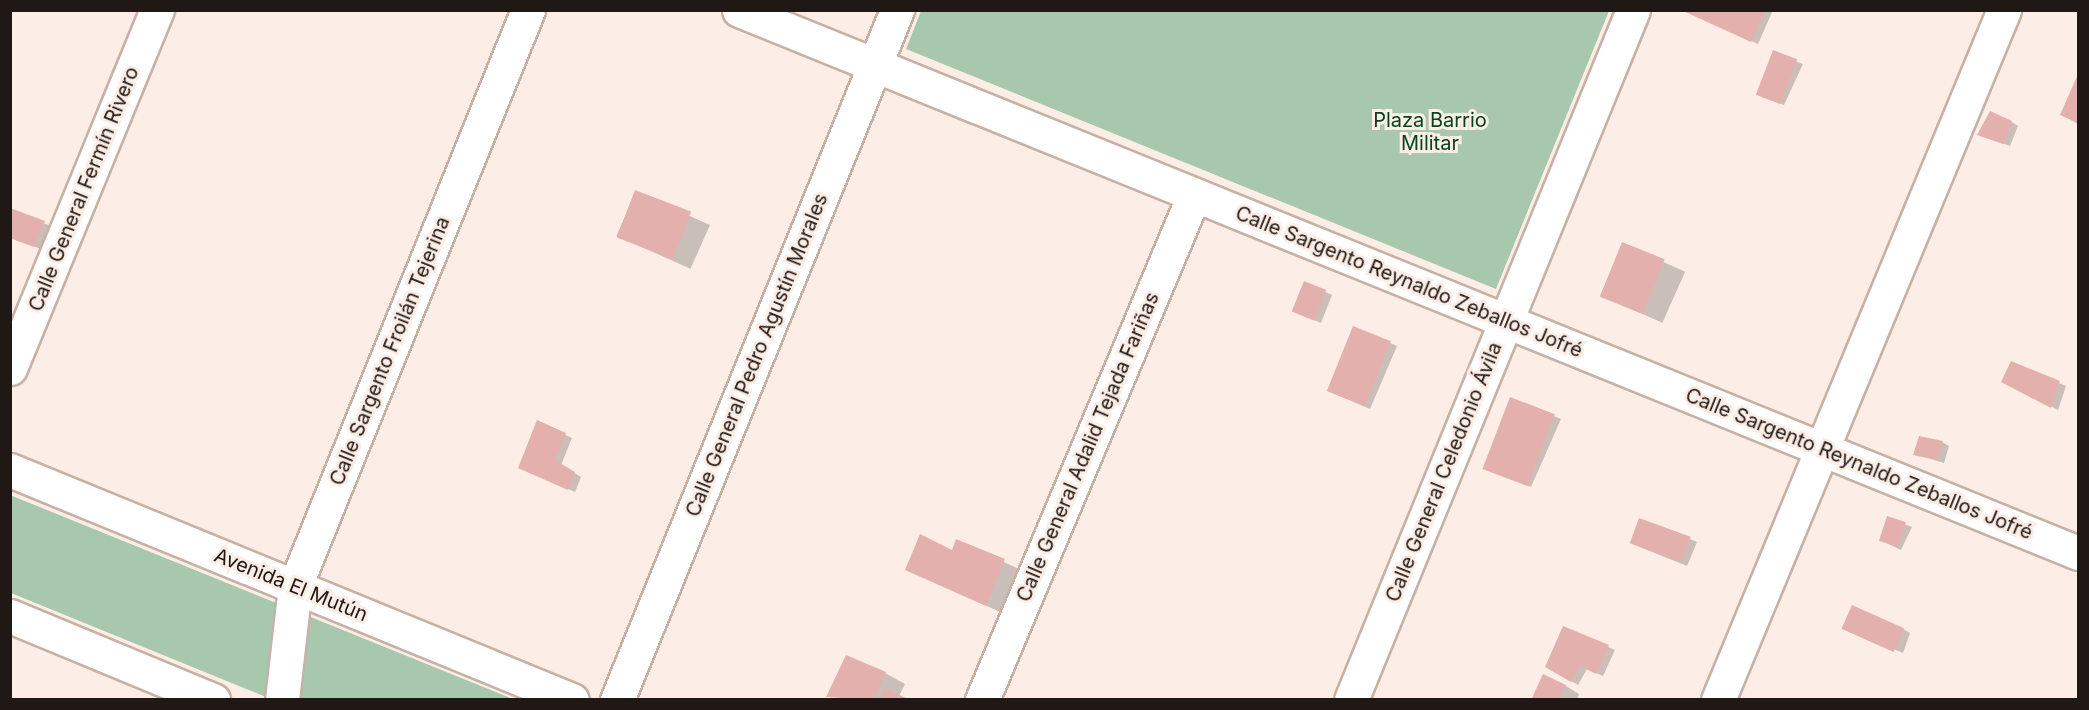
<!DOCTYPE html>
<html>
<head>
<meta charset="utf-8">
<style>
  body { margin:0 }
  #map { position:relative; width:2089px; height:710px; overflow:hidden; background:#fceee6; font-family:Inter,sans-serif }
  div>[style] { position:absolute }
  .green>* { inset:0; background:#a8c8ae }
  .shadow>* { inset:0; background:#0003; transform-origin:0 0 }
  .building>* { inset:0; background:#e4b0ad; transform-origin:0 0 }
  .roads { filter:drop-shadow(2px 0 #c7b1a4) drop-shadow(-2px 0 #c7b1a4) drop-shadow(0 2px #c7b1a4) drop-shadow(0 -2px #c7b1a4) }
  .minor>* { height:33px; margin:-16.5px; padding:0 16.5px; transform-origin:16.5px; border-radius:16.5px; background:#fff }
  span { translate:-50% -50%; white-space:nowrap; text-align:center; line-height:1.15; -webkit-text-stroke:6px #fceee6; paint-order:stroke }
  .park-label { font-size:20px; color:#01441d }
  .street-label { font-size:20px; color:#201814 }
  .frame { position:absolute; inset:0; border:12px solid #201814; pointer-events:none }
</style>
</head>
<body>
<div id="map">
  <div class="green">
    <i style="clip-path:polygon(921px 11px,921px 10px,1609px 11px,1496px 289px,906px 49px)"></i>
    <i style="clip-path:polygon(10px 495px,513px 699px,271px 699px,11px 593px)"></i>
  </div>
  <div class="shadow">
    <i style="clip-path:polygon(1683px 10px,1773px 10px,1758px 44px)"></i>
    <i style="clip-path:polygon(1773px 52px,1803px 64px,1784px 105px,1762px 97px)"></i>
    <i style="clip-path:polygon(2078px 78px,2078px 124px,2062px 115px)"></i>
    <i style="clip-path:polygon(2012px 122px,2018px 126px,2010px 146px,1979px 135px)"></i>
    <i style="left:636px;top:192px;width:81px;height:48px;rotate:24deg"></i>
    <i style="clip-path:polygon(10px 210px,51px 226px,41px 249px,10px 238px)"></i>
    <i style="left:1623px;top:244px;width:68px;height:56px;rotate:24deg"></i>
    <i style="clip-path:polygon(1305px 283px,1332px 295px,1321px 323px,1301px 315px)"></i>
    <i style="clip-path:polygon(1390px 343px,1397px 346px,1370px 409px,1333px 393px)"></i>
    <i style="clip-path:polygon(2011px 363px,2066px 386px,2058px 410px,2009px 385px)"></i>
    <i style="clip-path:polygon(1511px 399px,1561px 419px,1531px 487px,1489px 471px)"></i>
    <i style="clip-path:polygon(538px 422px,572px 438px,561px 465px,581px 477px,575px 492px,526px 471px)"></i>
    <i style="clip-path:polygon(1942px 442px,1949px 446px,1944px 463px,1915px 454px)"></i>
    <i style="clip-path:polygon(1888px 518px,1912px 527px,1901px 550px,1886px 543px)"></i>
    <i style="clip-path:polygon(1690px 539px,1697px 542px,1687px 566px,1635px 545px)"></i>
    <i style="clip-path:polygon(957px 541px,1019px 569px,1000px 612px,907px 569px,953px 552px)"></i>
    <i style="clip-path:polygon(1564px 628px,1615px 650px,1603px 676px,1587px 669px,1578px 685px,1547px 667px)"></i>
    <i style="clip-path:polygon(1903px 629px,1910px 633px,1903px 653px,1855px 633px)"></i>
    <i style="clip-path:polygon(885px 673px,905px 684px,899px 696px,907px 700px,828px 696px)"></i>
    <i style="clip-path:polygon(1566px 686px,1579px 694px,1577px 700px,1532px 700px)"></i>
  </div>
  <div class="building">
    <i style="clip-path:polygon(1681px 10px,1765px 10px,1751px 42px)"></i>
    <i style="left:1773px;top:50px;width:26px;height:48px;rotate:21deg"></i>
    <i style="clip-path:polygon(2078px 74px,2078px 123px,2060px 115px)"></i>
    <i style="clip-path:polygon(1990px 111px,2012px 121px,2003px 144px,1977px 135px)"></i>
    <i style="left:635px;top:190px;width:60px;height:51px;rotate:21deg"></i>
    <i style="clip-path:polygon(10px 208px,45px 221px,34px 247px,10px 238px)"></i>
    <i style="left:1622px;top:242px;width:46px;height:59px;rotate:22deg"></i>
    <i style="left:1304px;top:281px;width:24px;height:33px;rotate:22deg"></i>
    <i style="left:1353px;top:326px;width:41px;height:70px;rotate:22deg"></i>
    <i style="clip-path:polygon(2011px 361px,2060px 381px,2051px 408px,2001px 382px)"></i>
    <i style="left:1510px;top:397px;width:48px;height:77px;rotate:21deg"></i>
    <i style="clip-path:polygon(537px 420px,566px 433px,555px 460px,575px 472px,568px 490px,518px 468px)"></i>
    <i style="clip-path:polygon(1919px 436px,1943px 441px,1937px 460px,1913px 455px)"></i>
    <i style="left:1887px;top:516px;width:20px;height:26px;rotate:18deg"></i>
    <i style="left:1639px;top:518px;width:55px;height:27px;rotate:20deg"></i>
    <i style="clip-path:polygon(920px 534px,952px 550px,956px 539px,1005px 559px,986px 606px,905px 570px)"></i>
    <i style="left:1852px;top:605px;width:57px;height:26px;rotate:24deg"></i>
    <i style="clip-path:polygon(1563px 626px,1609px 645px,1596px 674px,1580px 666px,1571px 682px,1545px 667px)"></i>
    <i style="clip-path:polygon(846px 655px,886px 672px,873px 700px,826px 697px)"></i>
    <i style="clip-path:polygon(1543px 674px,1566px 685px,1559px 700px,1531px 700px)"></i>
    <i style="clip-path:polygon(885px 688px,910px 700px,881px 700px)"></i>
  </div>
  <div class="roads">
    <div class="minor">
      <i style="left:739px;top:10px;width:1445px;rotate:22.07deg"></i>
      <i style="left:10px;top:368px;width:387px;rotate:-67.7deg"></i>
      <i style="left:10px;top:470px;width:607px;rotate:22.26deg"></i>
      <i style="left:10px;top:616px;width:220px;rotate:22.5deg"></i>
      <i style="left:282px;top:700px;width:115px;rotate:-83.5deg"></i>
      <i style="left:295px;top:586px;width:621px;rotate:-67.98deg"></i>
      <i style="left:617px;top:700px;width:745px;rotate:-67.91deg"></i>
      <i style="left:982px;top:700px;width:548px;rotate:-67.23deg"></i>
      <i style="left:1351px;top:700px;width:745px;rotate:-67.77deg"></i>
      <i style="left:1718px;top:700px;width:747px;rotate:-67.49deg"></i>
    </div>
  </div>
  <div class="park-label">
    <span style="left:1430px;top:132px">Plaza Barrio<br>Militar</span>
  </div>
  <div class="street-label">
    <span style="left:84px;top:189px;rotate:-68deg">Calle General Fermín Rivero</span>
    <span style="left:1409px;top:282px;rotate:22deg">Calle Sargento Reynaldo Zeballos Jofré</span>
    <span style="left:390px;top:351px;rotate:-68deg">Calle Sargento Froilán Tejerina</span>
    <span style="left:757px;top:355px;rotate:-68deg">Calle General Pedro Agustín Morales</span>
    <span style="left:1088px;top:447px;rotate:-67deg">Calle General Adalid Tejada Fariñas</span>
    <span style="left:1859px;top:464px;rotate:22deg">Calle Sargento Reynaldo Zeballos Jofré</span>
    <span style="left:1444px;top:472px;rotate:-68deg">Calle General Celedonio Ávila</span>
    <span style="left:291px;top:585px;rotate:22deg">Avenida El Mutún</span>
  </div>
  <div class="frame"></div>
</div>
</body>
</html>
